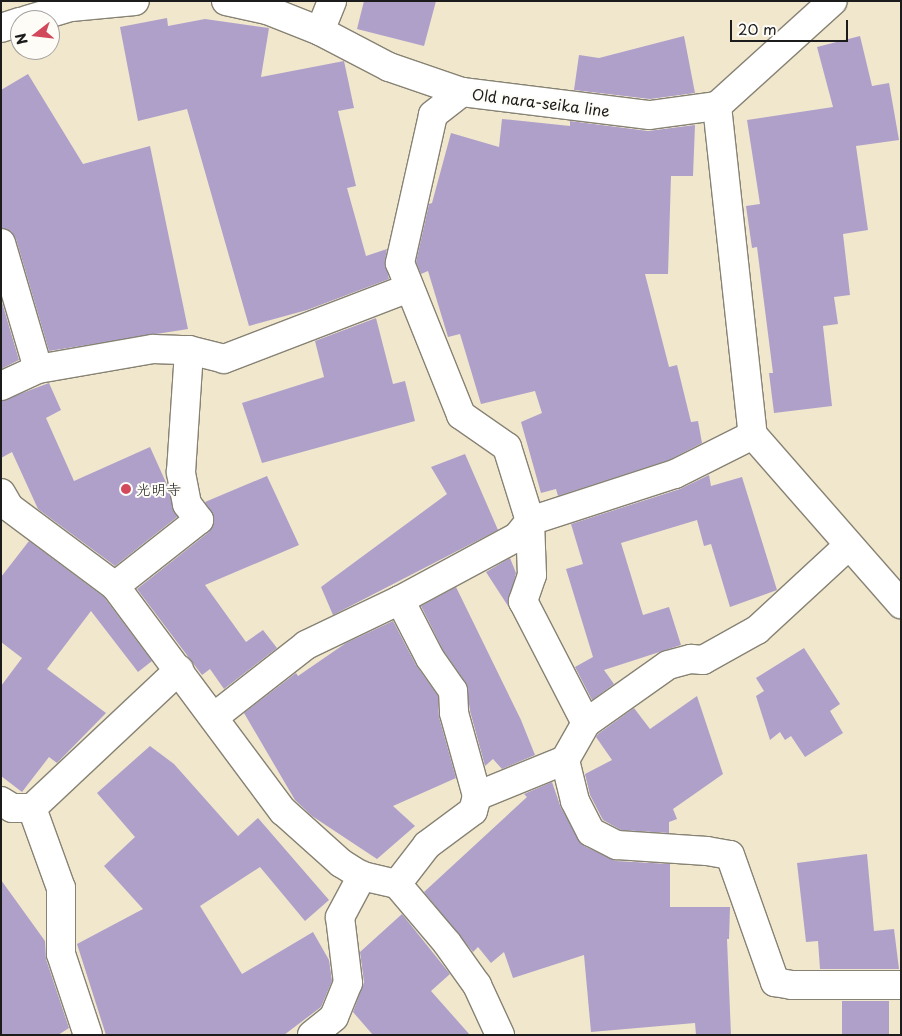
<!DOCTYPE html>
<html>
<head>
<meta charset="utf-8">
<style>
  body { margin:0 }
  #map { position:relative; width:902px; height:1036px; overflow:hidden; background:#f1e7cd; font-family:"Playpen Sans","Klee One",sans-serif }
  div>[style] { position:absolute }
  .building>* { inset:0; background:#afa0ca; transform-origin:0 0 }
  .roads { filter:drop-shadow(1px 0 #868274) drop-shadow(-1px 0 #868274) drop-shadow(0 1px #868274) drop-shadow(0 -1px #868274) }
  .street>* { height:28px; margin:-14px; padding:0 14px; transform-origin:14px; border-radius:14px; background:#fff }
  .dots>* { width:14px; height:14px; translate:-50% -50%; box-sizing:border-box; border:2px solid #fdfcf7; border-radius:50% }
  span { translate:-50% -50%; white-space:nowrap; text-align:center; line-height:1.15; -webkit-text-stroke:4px #fdfcf7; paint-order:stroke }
  .street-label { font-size:15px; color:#1c1c1c }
  .poi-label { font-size:15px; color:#1c1c1c }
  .left { translate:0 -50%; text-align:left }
  .frame { position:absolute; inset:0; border:2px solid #1c1c1c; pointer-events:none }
  .north { position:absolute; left:10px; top:10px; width:50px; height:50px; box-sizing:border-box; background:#fdfcf7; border:1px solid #a3a29f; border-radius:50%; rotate:254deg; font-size:14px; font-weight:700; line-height:20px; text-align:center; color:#1c1c1c }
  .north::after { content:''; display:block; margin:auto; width:18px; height:22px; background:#d1495b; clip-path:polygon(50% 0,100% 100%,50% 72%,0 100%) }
  .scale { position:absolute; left:730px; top:20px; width:118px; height:22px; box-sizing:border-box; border:2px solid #1c1c1c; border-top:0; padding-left:6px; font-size:15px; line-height:18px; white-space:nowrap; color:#1c1c1c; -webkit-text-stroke:4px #fdfcf7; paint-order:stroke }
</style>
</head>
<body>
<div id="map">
  <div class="building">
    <i style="clip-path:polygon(364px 1px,436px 1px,424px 46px,357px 29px)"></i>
    <i style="clip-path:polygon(167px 18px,168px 26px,205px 19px,269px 28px,261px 77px,344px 61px,354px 108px,338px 111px,356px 186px,347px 188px,366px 256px,387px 249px,385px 260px,389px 279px,307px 310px,249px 326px,187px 109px,138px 121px,120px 27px)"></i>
    <i style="clip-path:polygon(684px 36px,695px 93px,650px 99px,574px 90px,579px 55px,599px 58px)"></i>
    <i style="clip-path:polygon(860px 36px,872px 86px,889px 83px,899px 140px,856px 146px,868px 230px,843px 234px,850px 295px,834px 297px,838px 324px,823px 326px,832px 406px,774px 413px,769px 373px,773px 373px,757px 247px,752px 248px,746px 206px,760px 204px,747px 120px,833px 107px,817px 47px)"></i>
    <i style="clip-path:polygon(28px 74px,83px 164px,150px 146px,188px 329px,49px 351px,16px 239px,11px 231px,1px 228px,1px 90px)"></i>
    <i style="clip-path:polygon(502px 119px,570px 126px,570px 121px,648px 131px,695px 125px,693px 176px,671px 176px,668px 274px,645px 274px,669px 367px,677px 365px,691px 422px,698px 421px,702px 443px,669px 460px,558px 496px,556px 489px,541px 493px,521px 422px,542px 413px,535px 391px,481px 404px,460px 334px,448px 337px,428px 271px,421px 274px,416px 262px,429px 204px,432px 203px,451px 133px,499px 147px)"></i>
    <i style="clip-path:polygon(1px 299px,19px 360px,1px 369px)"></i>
    <i style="clip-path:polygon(376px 318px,393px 384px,405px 381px,415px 421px,262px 463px,242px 403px,324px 377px,315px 341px)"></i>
    <i style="clip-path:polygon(49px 383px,61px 410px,46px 418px,74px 481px,150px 447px,168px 487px,177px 517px,115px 566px,38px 509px,12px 452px,1px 458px,1px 401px)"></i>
    <i style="clip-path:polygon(465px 454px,498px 530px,333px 615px,321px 587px,447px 494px,431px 467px)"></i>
    <i style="clip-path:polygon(709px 475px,711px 486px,742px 477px,777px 590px,730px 607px,711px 544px,704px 546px,697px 520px,621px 543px,643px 615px,669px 607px,681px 645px,604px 670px,614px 684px,592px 700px,575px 667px,593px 657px,566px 569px,583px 564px,571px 524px,680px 489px)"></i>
    <i style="clip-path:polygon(267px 476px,299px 545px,205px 585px,246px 642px,263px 630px,277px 648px,224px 689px,210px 669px,202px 675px,137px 589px,209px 532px,214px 518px,205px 502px)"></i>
    <i style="clip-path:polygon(29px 541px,104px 597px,152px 661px,138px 672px,91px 611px,47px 669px,106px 713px,57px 763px,49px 757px,22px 792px,1px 776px,1px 686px,22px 658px,1px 642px,1px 577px)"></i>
    <i style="clip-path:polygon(510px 558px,516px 573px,508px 606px,486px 572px)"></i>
    <i style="clip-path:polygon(456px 587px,521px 720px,535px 755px,502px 769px,493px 759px,485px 766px,470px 711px,466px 683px,443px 650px,421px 606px)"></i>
    <i style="clip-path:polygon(393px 621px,416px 665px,438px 696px,439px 717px,456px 778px,393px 806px,415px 826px,377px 859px,312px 816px,295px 800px,244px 713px,296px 673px,298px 676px,346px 643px)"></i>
    <i style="clip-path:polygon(804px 648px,840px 704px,830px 711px,843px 733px,805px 757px,791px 736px,785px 740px,780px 732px,770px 740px,756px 696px,764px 691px,756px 678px)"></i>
    <i style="clip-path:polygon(697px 696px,723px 774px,673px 809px,677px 819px,669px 822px,669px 833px,621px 830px,603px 820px,590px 795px,585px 774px,612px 760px,596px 737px,598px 734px,634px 708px,650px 729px)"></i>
    <i style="clip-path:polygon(150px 746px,174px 764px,238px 836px,258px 818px,329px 900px,305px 921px,260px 867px,200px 906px,242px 974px,313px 932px,329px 960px,332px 981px,321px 1007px,284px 1035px,106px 1035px,77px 944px,143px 909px,104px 866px,135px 837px,97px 793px)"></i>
    <i style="clip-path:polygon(552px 782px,561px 808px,584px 846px,616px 861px,670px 864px,670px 907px,730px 907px,729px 939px,727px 939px,731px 1035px,696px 1035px,695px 1023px,591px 1032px,584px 955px,513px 978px,504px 952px,491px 963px,478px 947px,473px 952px,424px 892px,527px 797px,524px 794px)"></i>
    <i style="clip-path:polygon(867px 854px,874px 931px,894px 929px,899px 969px,820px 969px,818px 941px,806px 942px,797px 863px)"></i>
    <i style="clip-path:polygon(1px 880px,45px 941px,46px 959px,69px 1028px,58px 1035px,1px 1035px)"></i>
    <i style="clip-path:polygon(402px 914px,450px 974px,431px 991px,470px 1035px,373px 1035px,353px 1012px,364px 982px,360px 952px)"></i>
    <i style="left:842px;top:1001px;width:47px;height:34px"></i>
  </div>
  <div class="roads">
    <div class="street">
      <i style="left:226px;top:1px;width:42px;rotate:12.4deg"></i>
      <i style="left:267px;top:10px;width:57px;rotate:21.6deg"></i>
      <i style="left:320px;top:31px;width:78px;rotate:27.6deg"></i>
      <i style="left:389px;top:67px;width:77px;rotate:18.9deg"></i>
      <i style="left:462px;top:92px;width:189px;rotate:7deg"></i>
      <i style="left:650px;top:115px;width:68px;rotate:-7.7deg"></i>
      <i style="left:717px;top:106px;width:156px;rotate:-42.2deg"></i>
      <i style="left:27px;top:20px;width:46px;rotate:-16.5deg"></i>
      <i style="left:71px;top:7px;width:64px;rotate:-5.4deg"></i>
      <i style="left:1px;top:28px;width:20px;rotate:-18deg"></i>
      <i style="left:320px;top:31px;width:32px;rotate:-68deg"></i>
      <i style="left:462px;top:92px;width:37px;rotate:142deg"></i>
      <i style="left:433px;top:115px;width:152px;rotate:102.6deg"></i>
      <i style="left:400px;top:263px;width:164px;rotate:68.1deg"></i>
      <i style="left:461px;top:415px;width:56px;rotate:34.8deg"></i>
      <i style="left:507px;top:447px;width:77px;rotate:72.7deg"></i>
      <i style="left:530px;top:521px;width:54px;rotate:87.9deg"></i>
      <i style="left:532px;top:575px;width:28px;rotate:109deg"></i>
      <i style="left:523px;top:601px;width:137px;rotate:62.7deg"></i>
      <i style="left:586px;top:723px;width:43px;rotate:119.6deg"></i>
      <i style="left:565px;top:760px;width:42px;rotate:76.3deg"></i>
      <i style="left:575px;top:801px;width:35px;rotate:63deg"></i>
      <i style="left:591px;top:832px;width:29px;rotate:27deg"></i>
      <i style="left:617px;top:845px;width:90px;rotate:3.8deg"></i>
      <i style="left:707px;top:851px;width:23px;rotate:10deg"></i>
      <i style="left:730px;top:855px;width:135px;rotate:70.5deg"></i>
      <i style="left:775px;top:982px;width:17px;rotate:10deg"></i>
      <i style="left:792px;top:985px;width:109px"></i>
      <i style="left:717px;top:106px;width:331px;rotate:83.8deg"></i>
      <i style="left:753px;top:435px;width:225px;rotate:48.8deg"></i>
      <i style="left:1px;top:243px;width:131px;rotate:73.6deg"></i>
      <i style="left:1px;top:386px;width:41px;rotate:-24.7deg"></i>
      <i style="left:38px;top:369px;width:117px;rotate:-9.9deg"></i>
      <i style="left:153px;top:349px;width:36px;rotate:2deg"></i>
      <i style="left:189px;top:350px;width:36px;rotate:14deg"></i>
      <i style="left:224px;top:359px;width:198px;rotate:-21deg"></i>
      <i style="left:1px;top:493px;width:16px;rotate:60deg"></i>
      <i style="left:9px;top:507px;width:132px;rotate:36.7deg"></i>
      <i style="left:115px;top:586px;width:281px;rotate:53.3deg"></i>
      <i style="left:283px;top:811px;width:78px;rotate:41.9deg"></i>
      <i style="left:341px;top:863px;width:25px;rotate:32deg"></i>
      <i style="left:362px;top:876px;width:36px;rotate:13deg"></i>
      <i style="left:397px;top:884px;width:77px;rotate:49.7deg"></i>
      <i style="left:447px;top:943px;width:52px;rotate:54.5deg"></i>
      <i style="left:477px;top:985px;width:55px;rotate:65.3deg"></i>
      <i style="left:115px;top:586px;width:107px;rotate:-38.2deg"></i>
      <i style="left:199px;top:520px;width:20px;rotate:-127deg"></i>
      <i style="left:187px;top:504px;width:33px;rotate:-101deg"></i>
      <i style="left:181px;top:472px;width:122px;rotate:-86.2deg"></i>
      <i style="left:400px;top:600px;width:65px;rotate:62.7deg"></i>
      <i style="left:430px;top:658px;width:40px;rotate:55.1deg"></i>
      <i style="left:453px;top:691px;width:22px;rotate:87deg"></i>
      <i style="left:454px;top:713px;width:86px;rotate:74.5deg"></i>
      <i style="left:214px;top:717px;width:117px;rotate:-38deg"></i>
      <i style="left:306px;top:645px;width:104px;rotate:-25.6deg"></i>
      <i style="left:400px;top:600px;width:133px;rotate:-28.3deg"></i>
      <i style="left:517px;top:537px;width:21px;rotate:-51deg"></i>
      <i style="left:530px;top:521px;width:152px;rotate:-18deg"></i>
      <i style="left:675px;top:474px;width:87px;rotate:-26.6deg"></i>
      <i style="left:586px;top:723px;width:100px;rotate:-35.3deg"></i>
      <i style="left:668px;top:665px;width:24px;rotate:-15deg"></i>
      <i style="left:691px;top:659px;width:12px;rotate:5deg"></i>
      <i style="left:703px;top:660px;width:62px;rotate:-29.1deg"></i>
      <i style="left:757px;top:630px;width:124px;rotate:-42.7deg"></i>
      <i style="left:1px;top:801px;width:13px;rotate:32deg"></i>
      <i style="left:12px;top:808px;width:20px"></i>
      <i style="left:32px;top:808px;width:85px;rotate:70.1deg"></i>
      <i style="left:61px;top:888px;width:66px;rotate:90deg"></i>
      <i style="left:61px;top:954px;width:85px;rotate:71.6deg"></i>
      <i style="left:32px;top:808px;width:202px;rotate:-43.2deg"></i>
      <i style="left:397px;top:884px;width:49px;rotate:-52.4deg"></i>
      <i style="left:427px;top:845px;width:57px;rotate:-36.5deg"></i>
      <i style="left:473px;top:811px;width:16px;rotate:-75deg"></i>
      <i style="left:477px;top:796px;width:95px;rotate:-22.2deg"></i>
      <i style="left:312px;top:1035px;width:28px;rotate:-39deg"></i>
      <i style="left:334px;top:1017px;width:37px;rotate:-68deg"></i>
      <i style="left:348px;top:983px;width:66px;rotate:-96.9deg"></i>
      <i style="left:340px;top:917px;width:47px;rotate:-61.8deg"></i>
    </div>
  </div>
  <div class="dots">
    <i style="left:126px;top:489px;background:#d1495b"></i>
  </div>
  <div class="street-label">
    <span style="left:541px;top:102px;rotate:7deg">Old nara-seika line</span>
  </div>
  <div class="poi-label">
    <span class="left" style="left:136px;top:489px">光明寺</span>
  </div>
  <div class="frame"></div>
  <div class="north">N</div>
  <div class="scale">20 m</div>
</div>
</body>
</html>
